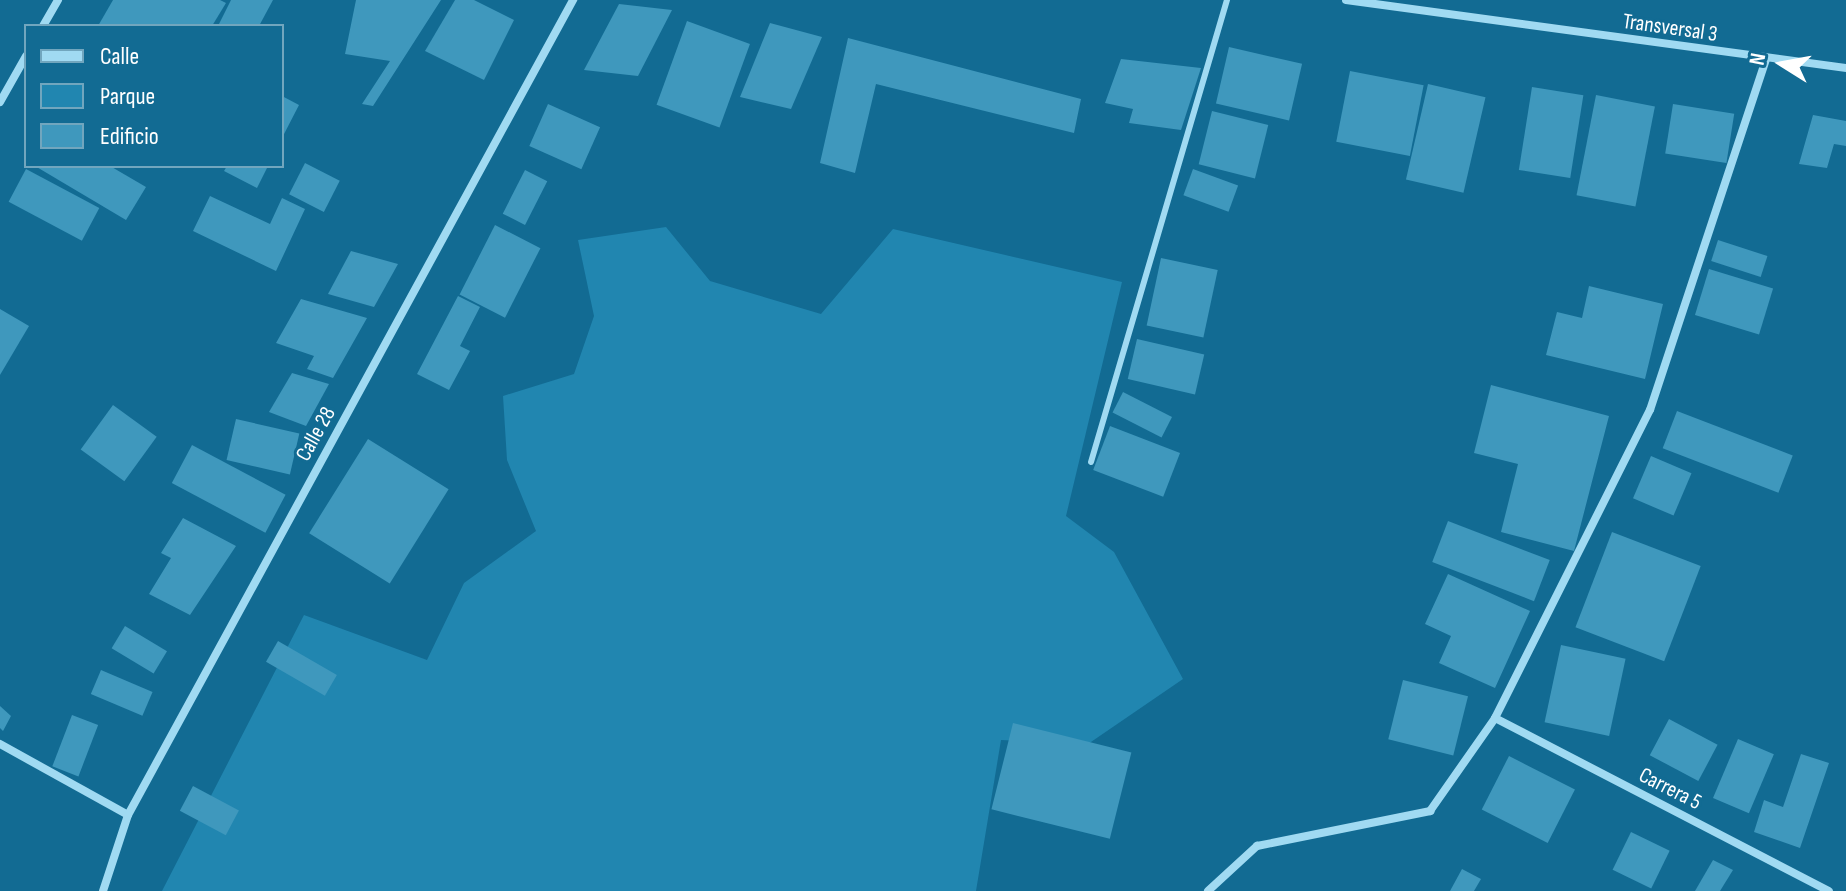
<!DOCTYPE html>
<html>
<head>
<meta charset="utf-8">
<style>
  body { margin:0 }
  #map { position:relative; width:1846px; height:891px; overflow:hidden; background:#126b93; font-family:"Sofia Sans Condensed",sans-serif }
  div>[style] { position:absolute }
  .green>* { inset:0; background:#2186b0 }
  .building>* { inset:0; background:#3f98bd; transform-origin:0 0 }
  .service>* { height:6px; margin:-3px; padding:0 3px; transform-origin:3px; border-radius:3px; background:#a0daf2 }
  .minor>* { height:8px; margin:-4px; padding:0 4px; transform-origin:4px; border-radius:4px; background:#a0daf2 }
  span { translate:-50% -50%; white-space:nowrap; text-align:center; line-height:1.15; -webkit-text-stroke:6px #126b93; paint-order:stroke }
  .street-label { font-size:22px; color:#fff }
  .legend { position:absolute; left:24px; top:24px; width:260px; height:144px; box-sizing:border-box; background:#126b93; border:2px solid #71a6be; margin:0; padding:10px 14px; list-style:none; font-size:24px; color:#fff }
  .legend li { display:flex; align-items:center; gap:16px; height:40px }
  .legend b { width:40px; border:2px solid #71a6be }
  .north { position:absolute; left:1742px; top:24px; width:80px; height:80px; -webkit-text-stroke:6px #126b93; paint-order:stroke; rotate:281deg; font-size:22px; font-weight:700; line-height:32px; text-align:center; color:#fff }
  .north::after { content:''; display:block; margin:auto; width:28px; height:36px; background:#fff; clip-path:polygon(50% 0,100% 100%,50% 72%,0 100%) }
</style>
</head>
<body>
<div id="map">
  <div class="green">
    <i style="clip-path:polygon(666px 227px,710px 281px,821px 314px,893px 229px,1122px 282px,1066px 516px,1114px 552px,1183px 679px,1088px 744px,1001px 740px,976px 891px,162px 891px,304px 615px,427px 660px,464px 583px,536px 531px,507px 460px,503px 396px,574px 374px,594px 316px,578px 240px)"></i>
  </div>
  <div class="building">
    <i style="clip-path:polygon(113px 0,220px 0,226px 3px,212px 26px,98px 26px)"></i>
    <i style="clip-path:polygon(231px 0,273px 0,259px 26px,218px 26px)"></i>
    <i style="clip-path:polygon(356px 0,441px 0,373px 106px,362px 104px,390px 61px,345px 54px)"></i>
    <i style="clip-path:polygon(455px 0,474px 0,514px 20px,484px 80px,425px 51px)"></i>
    <i style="clip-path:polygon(619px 4px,672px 10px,638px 76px,584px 70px)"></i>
    <i style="left:687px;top:21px;width:67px;height:89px;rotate:20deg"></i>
    <i style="clip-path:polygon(770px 23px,822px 37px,791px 109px,740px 97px)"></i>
    <i style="clip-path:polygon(848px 38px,1081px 99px,1074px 133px,876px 84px,855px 173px,820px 163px)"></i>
    <i style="left:1229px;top:47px;width:75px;height:58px;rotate:13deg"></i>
    <i style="clip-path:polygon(1121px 59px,1201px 68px,1181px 130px,1129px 123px,1133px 109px,1105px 103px)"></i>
    <i style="left:1350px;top:71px;width:75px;height:72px;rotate:11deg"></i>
    <i style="left:1428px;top:84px;width:59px;height:98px;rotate:13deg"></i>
    <i style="left:1532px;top:87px;width:52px;height:84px;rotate:9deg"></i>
    <i style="left:1596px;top:95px;width:60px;height:102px;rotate:11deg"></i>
    <i style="clip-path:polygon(282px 96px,299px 105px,282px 138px)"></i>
    <i style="left:548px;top:104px;width:57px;height:46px;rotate:24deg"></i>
    <i style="left:1673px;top:104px;width:62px;height:50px;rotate:9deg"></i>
    <i style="left:1212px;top:111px;width:58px;height:55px;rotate:14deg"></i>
    <i style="clip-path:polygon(1813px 115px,1846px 121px,1846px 146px,1834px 144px,1827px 168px,1799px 164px)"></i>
    <i style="left:305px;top:163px;width:39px;height:35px;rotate:27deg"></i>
    <i style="clip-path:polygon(35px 166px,110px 166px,146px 187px,126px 220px)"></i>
    <i style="clip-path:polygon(227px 166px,268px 166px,257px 188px,224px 171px)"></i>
    <i style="left:26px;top:169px;width:83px;height:37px;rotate:28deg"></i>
    <i style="left:1193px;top:169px;width:48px;height:28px;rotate:20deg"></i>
    <i style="left:525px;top:170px;width:25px;height:49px;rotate:27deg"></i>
    <i style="clip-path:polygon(210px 196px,270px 224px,282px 198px,305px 209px,276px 271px,193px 231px)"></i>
    <i style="left:495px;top:225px;width:51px;height:78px;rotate:27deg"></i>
    <i style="left:1718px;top:240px;width:52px;height:22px;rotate:18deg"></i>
    <i style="clip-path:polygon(351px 251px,398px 264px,374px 307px,328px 294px)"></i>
    <i style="left:1161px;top:258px;width:58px;height:69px;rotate:12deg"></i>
    <i style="left:1709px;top:269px;width:67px;height:48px;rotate:17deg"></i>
    <i style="clip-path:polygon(1589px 286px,1663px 304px,1645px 379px,1546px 355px,1557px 312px,1582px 318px)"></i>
    <i style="clip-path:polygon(458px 296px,480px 307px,460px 346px,470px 351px,449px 390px,417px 374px)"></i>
    <i style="clip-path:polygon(301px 299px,367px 318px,333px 378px,307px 369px,314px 356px,276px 343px)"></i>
    <i style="clip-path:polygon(0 309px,29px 326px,0 375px)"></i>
    <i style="left:1137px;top:339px;width:69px;height:41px;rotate:13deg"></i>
    <i style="clip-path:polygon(292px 373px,329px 384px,306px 426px,269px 412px)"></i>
    <i style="clip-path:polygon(1491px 385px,1609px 416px,1574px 551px,1501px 532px,1518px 464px,1474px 453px)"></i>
    <i style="left:1123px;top:392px;width:55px;height:23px;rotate:27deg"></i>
    <i style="left:113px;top:405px;width:54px;height:55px;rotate:36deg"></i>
    <i style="left:1677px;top:411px;width:124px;height:40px;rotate:21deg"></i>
    <i style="left:236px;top:419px;width:65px;height:42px;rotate:13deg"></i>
    <i style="left:1110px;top:426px;width:75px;height:47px;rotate:21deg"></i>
    <i style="left:368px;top:439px;width:95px;height:111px;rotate:32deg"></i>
    <i style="left:192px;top:445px;width:106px;height:43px;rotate:28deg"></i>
    <i style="left:1651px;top:456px;width:44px;height:46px;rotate:23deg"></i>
    <i style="clip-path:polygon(183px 518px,236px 546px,190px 615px,149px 594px,171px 558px,161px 553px)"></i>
    <i style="left:1448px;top:521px;width:109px;height:44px;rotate:21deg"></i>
    <i style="left:1612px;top:532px;width:95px;height:102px;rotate:21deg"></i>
    <i style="clip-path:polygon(1448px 574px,1530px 611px,1495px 688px,1439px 663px,1451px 636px,1425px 624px)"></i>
    <i style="left:125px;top:626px;width:49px;height:26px;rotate:31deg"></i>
    <i style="left:278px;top:641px;width:68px;height:24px;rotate:30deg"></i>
    <i style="left:1561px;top:645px;width:66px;height:79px;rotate:12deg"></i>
    <i style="left:101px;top:670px;width:56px;height:26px;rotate:23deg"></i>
    <i style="left:1403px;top:680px;width:67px;height:61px;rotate:14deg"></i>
    <i style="clip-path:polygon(0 706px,11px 716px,3px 731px,0 728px)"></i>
    <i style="left:72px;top:715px;width:28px;height:55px;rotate:21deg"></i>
    <i style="left:1669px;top:719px;width:55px;height:41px;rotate:28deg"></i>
    <i style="left:1013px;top:723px;width:122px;height:89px;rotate:14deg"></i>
    <i style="left:1738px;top:739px;width:39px;height:64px;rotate:23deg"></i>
    <i style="clip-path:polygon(1801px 754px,1829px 763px,1800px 848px,1754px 832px,1764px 800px,1783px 807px)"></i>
    <i style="left:1509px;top:756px;width:74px;height:60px;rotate:27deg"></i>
    <i style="left:193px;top:786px;width:52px;height:28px;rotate:28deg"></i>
    <i style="left:1631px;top:832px;width:43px;height:42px;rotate:26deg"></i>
    <i style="clip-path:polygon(1713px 860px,1733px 870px,1720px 891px,1695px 891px)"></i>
    <i style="clip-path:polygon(1462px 869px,1481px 879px,1474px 891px,1450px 891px)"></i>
  </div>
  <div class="service">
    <i style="left:1091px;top:462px;width:482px;rotate:-73.6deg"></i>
  </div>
  <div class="minor">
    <i style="left:1346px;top:0;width:505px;rotate:7.74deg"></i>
    <i style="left:43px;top:26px;width:30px;rotate:-60deg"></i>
    <i style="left:0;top:102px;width:53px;rotate:-60.5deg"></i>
    <i style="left:1495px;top:718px;width:376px;rotate:27.4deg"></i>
    <i style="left:0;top:744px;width:146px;rotate:29deg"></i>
    <i style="left:103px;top:891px;width:80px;rotate:-71.8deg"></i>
    <i style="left:128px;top:815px;width:929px;rotate:-61.36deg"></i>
    <i style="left:1208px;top:891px;width:67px;rotate:-42.6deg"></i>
    <i style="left:1257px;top:846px;width:177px;rotate:-11.4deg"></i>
    <i style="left:1430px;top:811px;width:113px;rotate:-55deg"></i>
    <i style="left:1495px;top:718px;width:345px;rotate:-63.3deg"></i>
    <i style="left:1650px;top:410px;width:369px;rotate:-71.7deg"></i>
  </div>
  <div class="street-label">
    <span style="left:1670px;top:28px;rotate:8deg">Transversal 3</span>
    <span style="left:316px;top:434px;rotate:-61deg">Calle 28</span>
    <span style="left:1670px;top:789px;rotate:27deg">Carrera 5</span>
  </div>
  <ul class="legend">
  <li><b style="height:10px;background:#a0daf2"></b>Calle</li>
  <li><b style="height:22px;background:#2186b0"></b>Parque</li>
  <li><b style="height:22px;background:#3f98bd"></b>Edificio</li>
  </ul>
  <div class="north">N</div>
</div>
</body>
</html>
